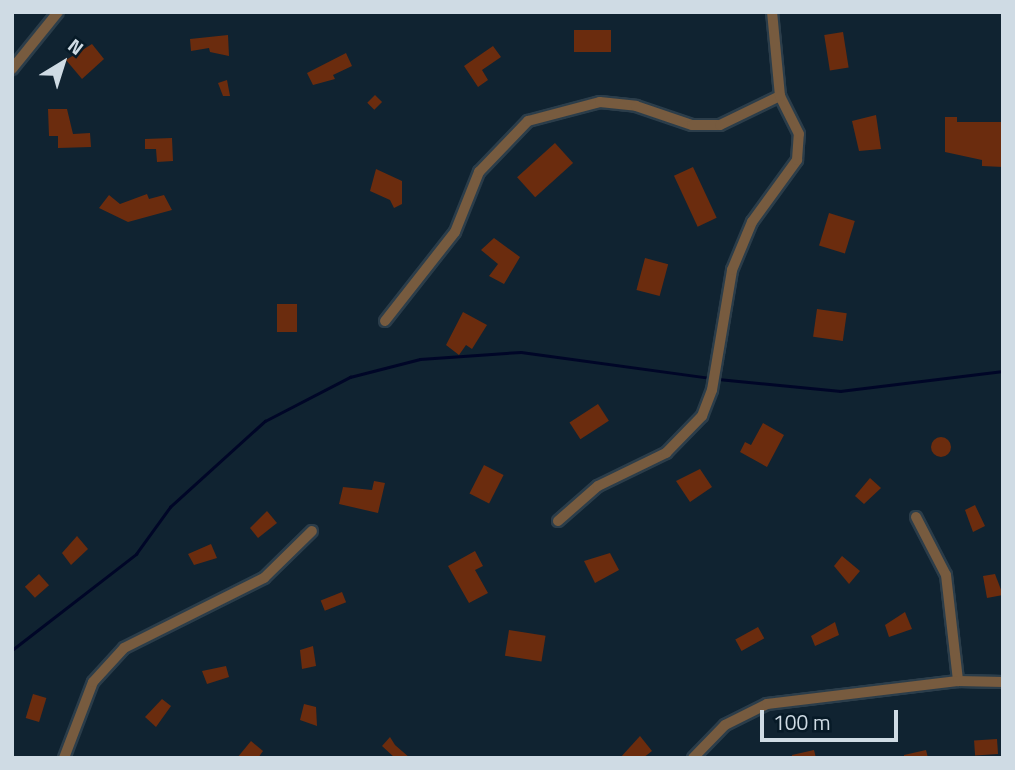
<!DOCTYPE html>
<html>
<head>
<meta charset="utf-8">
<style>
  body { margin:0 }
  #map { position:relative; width:1015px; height:770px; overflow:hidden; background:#102331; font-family:"Titillium Web",sans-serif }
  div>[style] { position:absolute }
  .stream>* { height:2.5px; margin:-1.25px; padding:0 1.25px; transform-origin:1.25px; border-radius:1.25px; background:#000627 }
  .building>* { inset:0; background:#6b2c0e; transform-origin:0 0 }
  .round { border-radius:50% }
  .roads { filter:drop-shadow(2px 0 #2b3d4a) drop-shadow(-2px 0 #2b3d4a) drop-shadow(0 2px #2b3d4a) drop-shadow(0 -2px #2b3d4a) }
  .minor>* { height:10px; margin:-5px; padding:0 5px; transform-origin:5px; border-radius:5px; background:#775b3f }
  span { translate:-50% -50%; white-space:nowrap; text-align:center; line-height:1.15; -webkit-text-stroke:6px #071a27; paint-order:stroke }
  .frame { position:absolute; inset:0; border:14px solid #cfdbe4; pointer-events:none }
  .north { position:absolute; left:28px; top:28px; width:70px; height:70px; -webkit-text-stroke:5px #071a27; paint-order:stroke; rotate:38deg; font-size:19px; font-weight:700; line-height:28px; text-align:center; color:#cfdbe4 }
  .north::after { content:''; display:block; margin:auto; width:24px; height:32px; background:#cfdbe4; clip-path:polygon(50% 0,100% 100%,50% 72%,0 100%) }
  .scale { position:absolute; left:760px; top:710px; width:138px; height:32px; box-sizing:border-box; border:4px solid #cfdbe4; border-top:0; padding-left:9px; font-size:21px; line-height:24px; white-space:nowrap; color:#cfdbe4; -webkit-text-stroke:5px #071a27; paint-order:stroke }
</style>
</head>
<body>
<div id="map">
  <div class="stream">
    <i style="left:718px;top:379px;width:123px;rotate:5.6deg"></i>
    <i style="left:840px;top:391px;width:164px;rotate:-7deg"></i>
    <i style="left:12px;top:650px;width:157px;rotate:-37.7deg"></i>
    <i style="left:136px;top:554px;width:58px;rotate:-54.1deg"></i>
    <i style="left:170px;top:507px;width:128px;rotate:-42.2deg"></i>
    <i style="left:265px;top:421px;width:96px;rotate:-27.4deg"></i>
    <i style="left:350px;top:377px;width:72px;rotate:-14.4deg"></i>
    <i style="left:420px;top:359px;width:101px;rotate:-4deg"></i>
    <i style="left:521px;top:352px;width:192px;rotate:7.8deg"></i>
  </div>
  <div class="building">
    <i style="left:611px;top:30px;width:22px;height:37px;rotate:90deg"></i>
    <i style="left:843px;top:32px;width:36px;height:19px;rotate:81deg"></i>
    <i style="clip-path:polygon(228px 35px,229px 56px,210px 52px,209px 48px,191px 51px,190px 39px)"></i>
    <i style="clip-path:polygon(92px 44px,104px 59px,82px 79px,66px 60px)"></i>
    <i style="clip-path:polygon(493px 46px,501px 57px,482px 70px,488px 80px,478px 87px,464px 66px)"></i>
    <i style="clip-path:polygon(346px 53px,352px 66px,333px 75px,335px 79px,313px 85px,307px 73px)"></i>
    <i style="clip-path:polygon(227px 80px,230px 96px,223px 96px,218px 83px)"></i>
    <i style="left:375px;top:95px;width:10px;height:11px;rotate:45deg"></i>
    <i style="clip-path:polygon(48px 109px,67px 109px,73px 134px,90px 133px,91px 147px,58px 148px,58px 136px,49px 136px)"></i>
    <i style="clip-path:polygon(876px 115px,881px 149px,859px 151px,852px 121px)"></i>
    <i style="clip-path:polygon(945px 117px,957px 117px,957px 122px,1003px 122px,1003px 167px,982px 166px,982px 160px,945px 152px)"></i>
    <i style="clip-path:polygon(172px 138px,173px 161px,157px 162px,156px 149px,145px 149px,145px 139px)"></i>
    <i style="left:555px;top:143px;width:27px;height:51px;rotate:48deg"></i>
    <i style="left:693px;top:167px;width:56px;height:21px;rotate:65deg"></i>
    <i style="clip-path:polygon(376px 169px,402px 181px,402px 204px,394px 208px,390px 200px,370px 191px)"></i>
    <i style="clip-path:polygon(147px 194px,149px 199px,164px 195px,172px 210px,128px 222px,99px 208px,109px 195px,120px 204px)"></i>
    <i style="left:829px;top:213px;width:27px;height:34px;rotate:17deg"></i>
    <i style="clip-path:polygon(494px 238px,520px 257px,504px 284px,489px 276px,498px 264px,481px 250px)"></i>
    <i style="left:645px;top:258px;width:24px;height:33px;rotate:15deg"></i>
    <i style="left:277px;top:304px;width:20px;height:28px"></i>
    <i style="left:817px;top:309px;width:30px;height:28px;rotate:8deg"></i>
    <i style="clip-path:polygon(463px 312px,487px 325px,472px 349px,466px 345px,459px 355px,446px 345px)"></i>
    <i style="left:598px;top:404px;width:20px;height:34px;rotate:57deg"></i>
    <i style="clip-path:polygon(763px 423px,784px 435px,767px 467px,740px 452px,745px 442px,751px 445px)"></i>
    <i class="round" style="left:931px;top:437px;width:20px;height:20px"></i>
    <i style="left:484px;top:465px;width:22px;height:32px;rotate:27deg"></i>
    <i style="clip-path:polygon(700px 469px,712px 487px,690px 502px,676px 481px)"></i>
    <i style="clip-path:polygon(870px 478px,881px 488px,864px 504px,855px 496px)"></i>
    <i style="clip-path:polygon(374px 481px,385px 483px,378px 513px,339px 504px,343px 487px,372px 490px)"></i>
    <i style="clip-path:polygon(975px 505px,985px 526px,973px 532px,965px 510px)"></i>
    <i style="clip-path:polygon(267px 511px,277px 523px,258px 538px,250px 528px)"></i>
    <i style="clip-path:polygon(77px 536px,88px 549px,71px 565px,62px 553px)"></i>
    <i style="clip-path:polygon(211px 544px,217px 558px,194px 565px,188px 554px)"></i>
    <i style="clip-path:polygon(475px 551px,483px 566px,475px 570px,488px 593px,469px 603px,448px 566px)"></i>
    <i style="clip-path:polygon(610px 553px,619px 570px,595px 583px,584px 561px)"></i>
    <i style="clip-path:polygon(842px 556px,860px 571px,849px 584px,834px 566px)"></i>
    <i style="left:39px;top:574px;width:15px;height:19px;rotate:48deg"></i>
    <i style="clip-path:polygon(995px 574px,1003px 595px,987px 598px,983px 576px)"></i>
    <i style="left:342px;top:592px;width:11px;height:23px;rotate:68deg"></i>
    <i style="clip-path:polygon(905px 612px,912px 629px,889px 637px,885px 625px)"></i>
    <i style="clip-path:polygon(835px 622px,839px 635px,815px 646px,811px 636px)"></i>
    <i style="left:758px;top:627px;width:13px;height:26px;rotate:61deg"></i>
    <i style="left:509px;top:630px;width:37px;height:26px;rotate:9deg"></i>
    <i style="clip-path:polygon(313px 646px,316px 666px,302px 669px,300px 650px)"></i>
    <i style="clip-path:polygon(226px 666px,229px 677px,207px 684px,202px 671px)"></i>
    <i style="left:33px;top:694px;width:14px;height:25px;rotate:17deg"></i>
    <i style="clip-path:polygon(162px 699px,171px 706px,156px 727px,145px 717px)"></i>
    <i style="clip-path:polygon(304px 704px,316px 707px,317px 726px,300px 720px)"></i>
    <i style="clip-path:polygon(640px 736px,652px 751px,643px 758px,620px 758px)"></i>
    <i style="clip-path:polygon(390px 737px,395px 745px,410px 758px,395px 758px,382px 746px)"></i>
    <i style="left:997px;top:739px;width:15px;height:23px;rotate:86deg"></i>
    <i style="clip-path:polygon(251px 741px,263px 751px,258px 758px,237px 758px)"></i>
    <i style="clip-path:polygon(814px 750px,816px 758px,792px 758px,792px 755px)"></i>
    <i style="clip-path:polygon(926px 750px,928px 758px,904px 758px,904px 755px)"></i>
  </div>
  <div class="roads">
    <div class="minor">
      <i style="left:12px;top:69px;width:73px;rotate:-51.1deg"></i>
      <i style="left:385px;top:321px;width:113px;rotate:-51.8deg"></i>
      <i style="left:455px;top:232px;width:65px;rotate:-68.2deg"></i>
      <i style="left:479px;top:172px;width:71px;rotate:-46.1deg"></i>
      <i style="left:528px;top:121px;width:74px;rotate:-14.8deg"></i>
      <i style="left:600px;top:102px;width:36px;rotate:6deg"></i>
      <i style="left:636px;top:106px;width:59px;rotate:18.7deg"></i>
      <i style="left:692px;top:125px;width:28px"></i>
      <i style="left:720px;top:125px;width:67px;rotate:-25.8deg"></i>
      <i style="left:916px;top:517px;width:65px;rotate:62.7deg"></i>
      <i style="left:946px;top:575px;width:107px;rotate:83.5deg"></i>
      <i style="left:558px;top:521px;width:53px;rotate:-41.2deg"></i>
      <i style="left:598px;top:486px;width:76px;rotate:-25.9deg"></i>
      <i style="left:666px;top:453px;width:52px;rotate:-45.8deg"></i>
      <i style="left:702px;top:416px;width:28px;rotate:-69deg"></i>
      <i style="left:712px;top:390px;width:122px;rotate:-80.5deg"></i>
      <i style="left:732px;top:270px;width:52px;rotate:-67.4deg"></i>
      <i style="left:752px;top:222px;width:77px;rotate:-54deg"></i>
      <i style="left:797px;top:160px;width:26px;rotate:-86deg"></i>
      <i style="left:799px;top:134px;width:42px;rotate:-116.6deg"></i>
      <i style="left:780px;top:96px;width:84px;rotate:-95.4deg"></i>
      <i style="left:64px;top:758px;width:81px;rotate:-69.1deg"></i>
      <i style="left:93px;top:682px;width:46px;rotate:-47.6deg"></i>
      <i style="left:124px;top:648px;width:157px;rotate:-26.6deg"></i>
      <i style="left:264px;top:578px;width:67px;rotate:-44.4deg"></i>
      <i style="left:693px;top:758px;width:46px;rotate:-45.9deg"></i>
      <i style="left:725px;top:725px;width:47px;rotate:-26.6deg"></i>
      <i style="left:767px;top:704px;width:192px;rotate:-6.9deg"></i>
      <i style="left:958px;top:681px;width:45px;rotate:1.3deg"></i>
    </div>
  </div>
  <div class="frame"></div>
  <div class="north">N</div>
  <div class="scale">100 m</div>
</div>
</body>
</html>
